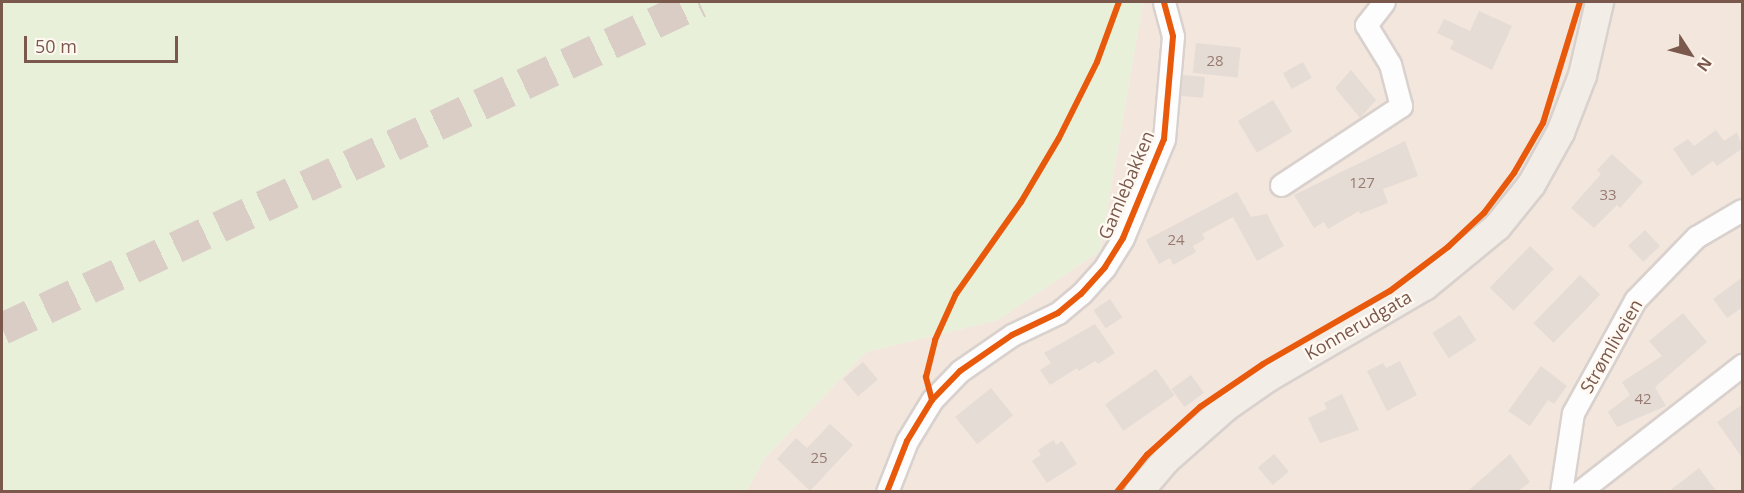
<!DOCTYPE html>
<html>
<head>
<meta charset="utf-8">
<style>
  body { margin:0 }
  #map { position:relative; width:1744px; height:493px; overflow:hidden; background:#f9f4ef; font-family:"Open Sans",sans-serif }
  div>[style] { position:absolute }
  .residential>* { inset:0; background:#f2e6dd }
  .green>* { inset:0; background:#e8f0da }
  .building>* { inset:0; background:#e6dcd6; transform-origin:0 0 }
  .highway-tunnel>* { height:32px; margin-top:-16px; transform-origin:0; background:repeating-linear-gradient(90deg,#d9cdc6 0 32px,transparent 0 48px) }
  .roads { filter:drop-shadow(2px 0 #d9d1cd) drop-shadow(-2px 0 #d9d1cd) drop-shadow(0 2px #d9d1cd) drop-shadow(0 -2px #d9d1cd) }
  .minor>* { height:21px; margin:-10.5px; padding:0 10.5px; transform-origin:10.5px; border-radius:10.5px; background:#fefdfd }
  .major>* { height:27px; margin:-13.5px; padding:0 13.5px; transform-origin:13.5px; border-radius:13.5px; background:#f3ede7 }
  .cycleway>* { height:6px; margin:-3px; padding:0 3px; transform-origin:3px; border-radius:3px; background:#e8590c }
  span { translate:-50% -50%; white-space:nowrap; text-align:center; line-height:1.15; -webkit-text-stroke:4.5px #fff9f2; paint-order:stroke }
  .number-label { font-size:15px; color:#977b71 }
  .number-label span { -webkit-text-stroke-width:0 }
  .street-label { font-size:18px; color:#7a584c }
  .frame { position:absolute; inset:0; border:3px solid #7a584c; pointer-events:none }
  .north { position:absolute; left:1660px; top:24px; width:60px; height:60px; -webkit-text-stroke:4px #fff9f2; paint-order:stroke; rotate:126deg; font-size:16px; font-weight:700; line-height:24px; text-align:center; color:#7a584c }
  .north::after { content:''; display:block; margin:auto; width:21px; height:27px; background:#7a584c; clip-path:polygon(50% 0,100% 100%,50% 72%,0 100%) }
  .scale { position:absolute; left:24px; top:36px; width:154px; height:27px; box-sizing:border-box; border:3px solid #7a584c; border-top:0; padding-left:8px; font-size:18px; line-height:21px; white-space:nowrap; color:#7a584c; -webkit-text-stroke:4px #fff9f2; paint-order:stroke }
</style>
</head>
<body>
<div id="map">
  <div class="residential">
    <i style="clip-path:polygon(1143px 2px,1742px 2px,1742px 491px,746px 492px,764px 459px,866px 352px,998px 320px,1100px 251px)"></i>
  </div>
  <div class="green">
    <i style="clip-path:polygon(2px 2px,1143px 2px,1100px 251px,998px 320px,866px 352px,764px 459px,746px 492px,2px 491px)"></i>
  </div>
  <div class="building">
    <i style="clip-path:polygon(1479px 11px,1512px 26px,1492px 70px,1450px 49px,1454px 41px,1437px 33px,1444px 19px,1470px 31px)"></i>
    <i style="left:1196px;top:43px;width:45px;height:30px;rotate:6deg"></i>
    <i style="left:1303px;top:62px;width:18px;height:23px;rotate:61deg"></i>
    <i style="clip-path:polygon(1351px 70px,1376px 100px,1360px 118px,1335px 88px)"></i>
    <i style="left:1183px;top:75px;width:22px;height:21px;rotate:5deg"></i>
    <i style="left:1273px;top:100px;width:37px;height:41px;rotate:59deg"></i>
    <i style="clip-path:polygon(1716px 130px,1724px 141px,1737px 132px,1743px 148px,1717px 166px,1713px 161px,1692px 176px,1673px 149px,1688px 139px,1694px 146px)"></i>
    <i style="clip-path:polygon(1405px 141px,1418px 176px,1383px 189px,1388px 203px,1360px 214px,1359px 211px,1328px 229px,1324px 222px,1314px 228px,1294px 195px)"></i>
    <i style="clip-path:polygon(1612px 154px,1643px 182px,1620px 208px,1617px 205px,1594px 228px,1571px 208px,1601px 174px,1597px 170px)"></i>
    <i style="clip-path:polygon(1237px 192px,1251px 217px,1267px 214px,1284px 246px,1257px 261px,1233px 217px,1202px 234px,1205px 239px,1193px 246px,1196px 252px,1173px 265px,1170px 258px,1159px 264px,1146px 240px)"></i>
    <i style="left:1645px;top:230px;width:22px;height:23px;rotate:47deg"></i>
    <i style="left:1530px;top:246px;width:33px;height:58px;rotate:44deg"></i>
    <i style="left:1580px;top:275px;width:28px;height:67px;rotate:44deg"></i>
    <i style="clip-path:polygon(1743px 277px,1743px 307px,1727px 318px,1713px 299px)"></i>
    <i style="left:1110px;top:299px;width:22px;height:20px;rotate:56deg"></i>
    <i style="clip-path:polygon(1683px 313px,1707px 342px,1655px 387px,1666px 406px,1617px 427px,1608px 412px,1630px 395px,1622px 382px,1662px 356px,1649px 341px)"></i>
    <i style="left:1460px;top:315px;width:30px;height:33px;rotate:57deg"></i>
    <i style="clip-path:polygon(1095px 324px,1115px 353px,1098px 364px,1095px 361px,1079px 371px,1077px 368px,1050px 385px,1040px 370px,1051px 363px,1044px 353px)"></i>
    <i style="clip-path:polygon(1400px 361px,1417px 395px,1387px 411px,1367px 371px,1383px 363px,1386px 368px)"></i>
    <i style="left:863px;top:362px;width:23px;height:26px;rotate:50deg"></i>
    <i style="clip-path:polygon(1541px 366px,1567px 386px,1554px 404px,1548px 400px,1530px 426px,1508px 411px)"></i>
    <i style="left:1156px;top:369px;width:32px;height:62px;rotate:55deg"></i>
    <i style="left:1191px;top:375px;width:22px;height:24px;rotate:54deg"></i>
    <i style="left:991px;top:388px;width:35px;height:46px;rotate:51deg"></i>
    <i style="clip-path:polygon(1342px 394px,1359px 430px,1320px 443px,1308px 418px,1327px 409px,1324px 403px)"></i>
    <i style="clip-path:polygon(1743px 404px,1743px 459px,1717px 422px)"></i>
    <i style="clip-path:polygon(830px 424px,853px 445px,810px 491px,777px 459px,796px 438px,807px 448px)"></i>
    <i style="clip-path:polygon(1054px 440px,1056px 445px,1062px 441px,1077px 464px,1047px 483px,1032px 461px,1041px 455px,1038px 450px)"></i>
    <i style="left:1274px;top:454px;width:23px;height:21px;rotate:50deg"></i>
    <i style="clip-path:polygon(1510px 454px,1530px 482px,1517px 492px,1467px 492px)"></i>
    <i style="clip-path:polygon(1699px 468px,1717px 492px,1668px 492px)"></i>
  </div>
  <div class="highway-tunnel">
    <i style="left:2px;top:329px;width:770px;rotate:-25.13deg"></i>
  </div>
  <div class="roads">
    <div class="minor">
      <i style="left:1281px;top:185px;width:144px;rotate:-33.4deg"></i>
      <i style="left:1401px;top:106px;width:43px;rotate:-104.7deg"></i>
      <i style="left:1390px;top:64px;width:46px;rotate:-121.6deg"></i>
      <i style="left:1366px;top:25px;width:29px;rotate:-52deg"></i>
      <i style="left:887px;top:492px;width:55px;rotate:-68.6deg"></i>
      <i style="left:907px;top:441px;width:48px;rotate:-58.6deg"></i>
      <i style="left:932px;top:400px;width:40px;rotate:-46deg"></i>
      <i style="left:960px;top:371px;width:63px;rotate:-34.7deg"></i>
      <i style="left:1012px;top:335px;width:51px;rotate:-25.6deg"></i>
      <i style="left:1058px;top:313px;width:30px;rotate:-40deg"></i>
      <i style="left:1081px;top:294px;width:36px;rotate:-48deg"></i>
      <i style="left:1105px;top:267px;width:34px;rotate:-58deg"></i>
      <i style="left:1123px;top:238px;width:107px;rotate:-67.5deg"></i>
      <i style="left:1164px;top:139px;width:103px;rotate:-85deg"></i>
      <i style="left:1173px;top:36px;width:35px;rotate:-105deg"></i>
      <i style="left:1561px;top:492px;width:80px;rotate:-81.4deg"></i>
      <i style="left:1573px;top:413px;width:129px;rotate:-61.2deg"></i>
      <i style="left:1635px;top:300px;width:88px;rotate:-45.9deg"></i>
      <i style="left:1696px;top:237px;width:53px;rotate:-30.4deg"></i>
      <i style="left:1579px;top:492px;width:207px;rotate:-37.9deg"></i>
    </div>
    <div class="major">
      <i style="left:1138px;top:492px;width:43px;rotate:-49.7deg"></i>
      <i style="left:1166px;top:459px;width:79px;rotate:-41.4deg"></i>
      <i style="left:1225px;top:407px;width:52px;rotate:-34.9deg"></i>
      <i style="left:1268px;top:377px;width:181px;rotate:-30.3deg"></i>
      <i style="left:1424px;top:286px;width:94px;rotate:-39.4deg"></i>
      <i style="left:1497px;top:226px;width:54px;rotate:-51deg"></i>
      <i style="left:1531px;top:184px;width:60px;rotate:-60.9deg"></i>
      <i style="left:1560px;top:132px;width:61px;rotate:-68.9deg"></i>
      <i style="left:1582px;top:75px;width:75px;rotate:-76.9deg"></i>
    </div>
  </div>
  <div class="cycleway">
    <i style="left:932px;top:400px;width:24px;rotate:-105deg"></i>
    <i style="left:926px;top:377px;width:38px;rotate:-76deg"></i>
    <i style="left:935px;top:340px;width:51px;rotate:-65.5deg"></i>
    <i style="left:956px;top:294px;width:113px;rotate:-54.8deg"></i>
    <i style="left:1021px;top:202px;width:74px;rotate:-59.3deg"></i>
    <i style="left:1059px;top:138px;width:85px;rotate:-63.4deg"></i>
    <i style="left:1097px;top:62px;width:64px;rotate:-69.9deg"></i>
    <i style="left:887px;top:492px;width:55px;rotate:-68.6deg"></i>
    <i style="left:907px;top:441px;width:48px;rotate:-58.6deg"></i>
    <i style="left:932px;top:400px;width:40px;rotate:-46deg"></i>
    <i style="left:960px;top:371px;width:63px;rotate:-34.7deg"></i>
    <i style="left:1012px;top:335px;width:51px;rotate:-25.6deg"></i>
    <i style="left:1058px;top:313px;width:30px;rotate:-40deg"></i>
    <i style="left:1081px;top:294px;width:36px;rotate:-48deg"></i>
    <i style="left:1105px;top:267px;width:34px;rotate:-58deg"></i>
    <i style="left:1123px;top:238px;width:107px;rotate:-67.5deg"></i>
    <i style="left:1164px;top:139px;width:103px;rotate:-85deg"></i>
    <i style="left:1173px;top:36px;width:35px;rotate:-105deg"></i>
    <i style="left:1117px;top:492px;width:48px;rotate:-51deg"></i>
    <i style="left:1147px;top:455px;width:72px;rotate:-42.2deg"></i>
    <i style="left:1200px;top:407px;width:76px;rotate:-34.3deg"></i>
    <i style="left:1263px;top:364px;width:146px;rotate:-29.9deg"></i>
    <i style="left:1390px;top:291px;width:73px;rotate:-37.2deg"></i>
    <i style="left:1448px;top:247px;width:50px;rotate:-43.4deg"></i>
    <i style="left:1484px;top:213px;width:50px;rotate:-53.1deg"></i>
    <i style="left:1514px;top:173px;width:58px;rotate:-59.9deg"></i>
    <i style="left:1543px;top:123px;width:127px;rotate:-73deg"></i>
  </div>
  <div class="number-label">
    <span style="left:1215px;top:61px">28</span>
    <span style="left:1362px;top:183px">127</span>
    <span style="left:1608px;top:195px">33</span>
    <span style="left:1176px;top:240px">24</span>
    <span style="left:1643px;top:399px">42</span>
    <span style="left:819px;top:458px">25</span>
  </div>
  <div class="street-label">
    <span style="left:1126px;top:185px;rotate:-67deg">Gamlebakken</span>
    <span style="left:1358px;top:325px;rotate:-30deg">Konnerudgata</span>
    <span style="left:1611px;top:346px;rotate:-60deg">Strømliveien</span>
  </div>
  <div class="frame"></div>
  <div class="north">N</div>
  <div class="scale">50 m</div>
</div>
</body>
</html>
